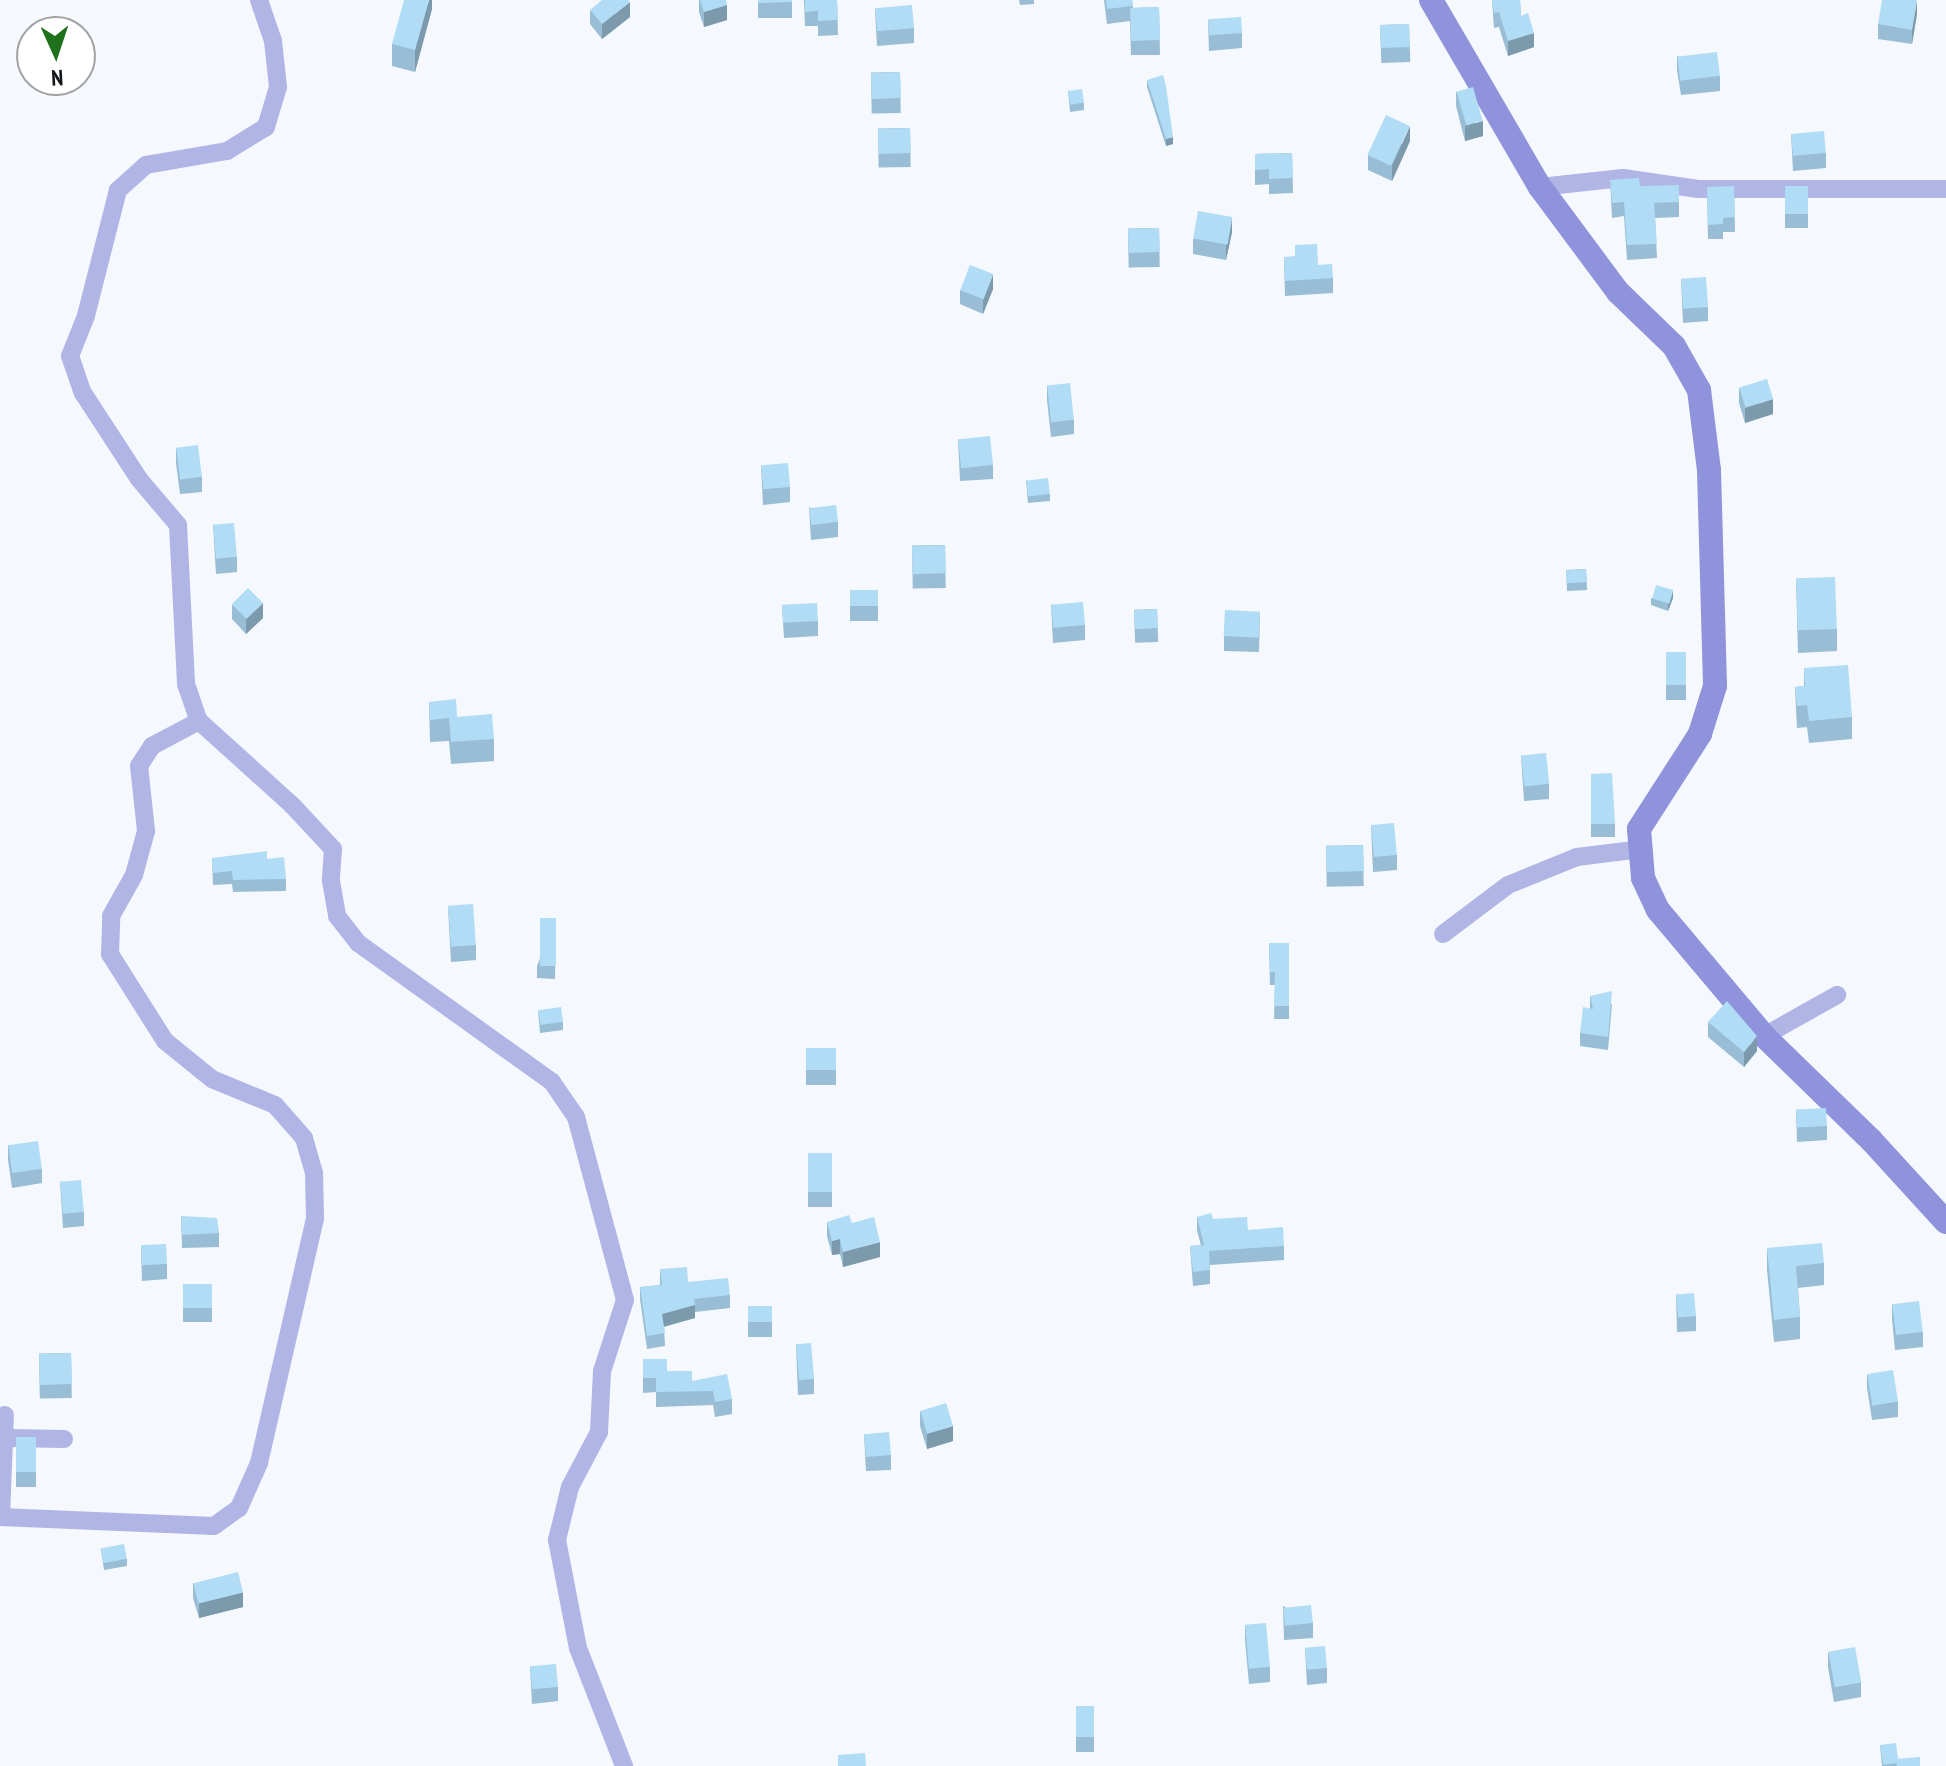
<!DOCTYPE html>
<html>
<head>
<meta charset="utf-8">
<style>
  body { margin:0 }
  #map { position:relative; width:1946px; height:1766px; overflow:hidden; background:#f5f8fd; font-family:"PT Sans Narrow",sans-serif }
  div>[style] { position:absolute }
  .street>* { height:18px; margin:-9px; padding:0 9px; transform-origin:9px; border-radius:9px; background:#b0b5e6 }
  .secondary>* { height:24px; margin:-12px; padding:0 12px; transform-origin:12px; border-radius:12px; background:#8e93db }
  .wall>* { inset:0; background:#98bdd4; transform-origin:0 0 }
  .shaded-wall>* { inset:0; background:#7c9aac }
  .building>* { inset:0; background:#b1dcf6; transform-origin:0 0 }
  span { translate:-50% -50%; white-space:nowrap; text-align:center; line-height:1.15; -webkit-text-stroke:6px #fff; paint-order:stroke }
  .north { position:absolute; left:16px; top:16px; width:80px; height:80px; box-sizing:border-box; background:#fff; border:2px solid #a1a2a3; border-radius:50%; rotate:177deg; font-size:22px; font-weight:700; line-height:32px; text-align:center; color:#13161a }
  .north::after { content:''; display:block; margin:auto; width:28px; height:36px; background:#1f721b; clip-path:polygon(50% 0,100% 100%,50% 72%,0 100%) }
</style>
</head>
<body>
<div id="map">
  <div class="street">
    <i style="left:259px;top:0;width:43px;rotate:71.1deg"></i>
    <i style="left:273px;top:41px;width:46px;rotate:83.8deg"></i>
    <i style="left:278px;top:87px;width:42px;rotate:106.7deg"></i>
    <i style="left:266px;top:127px;width:46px;rotate:148.4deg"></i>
    <i style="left:227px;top:151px;width:82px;rotate:170.2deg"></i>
    <i style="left:146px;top:165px;width:38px;rotate:138deg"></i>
    <i style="left:118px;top:190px;width:130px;rotate:104.3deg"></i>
    <i style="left:86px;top:316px;width:43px;rotate:111.8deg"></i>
    <i style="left:70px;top:356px;width:39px;rotate:71deg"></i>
    <i style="left:83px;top:393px;width:103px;rotate:56.9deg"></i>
    <i style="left:139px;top:479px;width:60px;rotate:49.7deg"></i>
    <i style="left:178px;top:525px;width:159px;rotate:87.1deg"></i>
    <i style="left:186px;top:684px;width:39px;rotate:71deg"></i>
    <i style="left:199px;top:721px;width:125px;rotate:42.1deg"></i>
    <i style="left:292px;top:805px;width:60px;rotate:47deg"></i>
    <i style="left:333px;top:849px;width:32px;rotate:94deg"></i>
    <i style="left:331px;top:881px;width:36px;rotate:80deg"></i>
    <i style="left:337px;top:916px;width:34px;rotate:52deg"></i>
    <i style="left:358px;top:943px;width:239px;rotate:35.6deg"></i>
    <i style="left:552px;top:1082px;width:42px;rotate:55.6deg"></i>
    <i style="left:576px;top:1117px;width:189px;rotate:75deg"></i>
    <i style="left:625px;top:1300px;width:75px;rotate:107.9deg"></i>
    <i style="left:602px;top:1371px;width:61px;rotate:92.8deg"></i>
    <i style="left:599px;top:1432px;width:62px;rotate:117.8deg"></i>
    <i style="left:570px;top:1487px;width:55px;rotate:103.8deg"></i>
    <i style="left:557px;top:1540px;width:110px;rotate:79deg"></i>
    <i style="left:578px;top:1648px;width:127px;rotate:68.7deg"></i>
    <i style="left:1540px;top:187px;width:83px;rotate:-6.2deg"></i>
    <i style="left:1623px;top:178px;width:76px;rotate:8.3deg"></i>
    <i style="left:1698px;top:189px;width:248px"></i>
    <i style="left:1443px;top:934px;width:81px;rotate:-37deg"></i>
    <i style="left:1508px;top:885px;width:74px;rotate:-22.1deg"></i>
    <i style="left:1577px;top:857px;width:64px;rotate:-7.1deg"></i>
    <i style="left:1764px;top:1036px;width:84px;rotate:-29.3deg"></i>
    <i style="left:11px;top:1438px;width:53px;rotate:1.1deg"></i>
    <i style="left:0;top:1517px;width:214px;rotate:2.4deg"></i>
    <i style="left:214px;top:1526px;width:31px;rotate:-36deg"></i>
    <i style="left:239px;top:1508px;width:49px;rotate:-66deg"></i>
    <i style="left:259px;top:1463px;width:250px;rotate:-77.1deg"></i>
    <i style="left:315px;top:1219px;width:46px;rotate:-91.2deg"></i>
    <i style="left:314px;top:1173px;width:36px;rotate:-106deg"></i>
    <i style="left:304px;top:1138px;width:44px;rotate:-131.3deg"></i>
    <i style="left:275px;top:1105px;width:68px;rotate:-157.6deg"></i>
    <i style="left:212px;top:1079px;width:60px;rotate:-141deg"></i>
    <i style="left:165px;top:1041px;width:103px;rotate:-122.3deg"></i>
    <i style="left:110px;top:954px;width:38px;rotate:-88deg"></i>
    <i style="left:111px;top:916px;width:47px;rotate:-60.7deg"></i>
    <i style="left:134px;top:875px;width:46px;rotate:-74.7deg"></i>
    <i style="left:146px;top:831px;width:65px;rotate:-96.1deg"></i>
    <i style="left:139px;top:766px;width:24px;rotate:-57deg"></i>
    <i style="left:152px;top:746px;width:53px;rotate:-28deg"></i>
    <i style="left:1px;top:1517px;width:102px;rotate:-87.8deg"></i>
  </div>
  <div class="secondary">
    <i style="left:1431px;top:0;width:216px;rotate:59.8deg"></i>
    <i style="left:1540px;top:187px;width:131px;rotate:53.4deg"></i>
    <i style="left:1618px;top:292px;width:78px;rotate:44deg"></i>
    <i style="left:1674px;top:346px;width:51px;rotate:60.4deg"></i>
    <i style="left:1699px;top:390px;width:81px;rotate:82.9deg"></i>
    <i style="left:1709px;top:470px;width:216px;rotate:88.4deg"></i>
    <i style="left:1715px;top:686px;width:50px;rotate:107.4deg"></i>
    <i style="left:1700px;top:734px;width:113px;rotate:122.7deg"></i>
    <i style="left:1639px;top:829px;width:49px;rotate:85.3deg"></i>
    <i style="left:1643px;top:878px;width:35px;rotate:65deg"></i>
    <i style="left:1658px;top:910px;width:165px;rotate:49.9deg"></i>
    <i style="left:1764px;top:1036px;width:149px;rotate:44.2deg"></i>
    <i style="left:1871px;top:1140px;width:111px;rotate:47.6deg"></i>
  </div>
  <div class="wall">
    <i style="clip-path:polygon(432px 0,432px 9px,415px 72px,392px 66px,392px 44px)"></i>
    <i style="clip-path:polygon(699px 0,726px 0,727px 20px,704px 27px,699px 12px)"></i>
    <i style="left:758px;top:0;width:34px;height:18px"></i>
    <i style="clip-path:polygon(804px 0,837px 0,838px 35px,818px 36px,818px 26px,805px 26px)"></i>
    <i style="clip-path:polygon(1019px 0,1034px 0,1034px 4px,1020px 5px)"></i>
    <i style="clip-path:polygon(1104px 0,1132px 0,1133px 8px,1159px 7px,1160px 55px,1131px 55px,1130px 21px,1107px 24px)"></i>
    <i style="clip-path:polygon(1492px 0,1520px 0,1521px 16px,1534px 47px,1508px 56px,1499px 27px,1494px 28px)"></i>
    <i style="clip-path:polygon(875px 9px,914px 28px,914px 43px,877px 46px)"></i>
    <i style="clip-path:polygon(590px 10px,630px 17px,602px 39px,590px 24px)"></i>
    <i style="clip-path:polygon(1917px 14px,1912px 44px,1878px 39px,1878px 24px)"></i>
    <i style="clip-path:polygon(1208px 20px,1242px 33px,1242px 48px,1209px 51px)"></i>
    <i style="left:1409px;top:24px;width:38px;height:29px;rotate:88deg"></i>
    <i style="clip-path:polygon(1677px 56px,1720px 76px,1720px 91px,1681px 95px,1677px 70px)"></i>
    <i style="left:900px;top:72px;width:41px;height:29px;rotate:89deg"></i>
    <i style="clip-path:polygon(1147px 80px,1173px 144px,1166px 146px,1147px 87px)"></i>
    <i style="clip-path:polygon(1068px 90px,1084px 103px,1084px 110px,1070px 112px)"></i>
    <i style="clip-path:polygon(1456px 91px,1483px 136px,1465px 141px,1456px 106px)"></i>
    <i style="left:910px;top:128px;width:39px;height:32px;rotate:89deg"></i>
    <i style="clip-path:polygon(1791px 134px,1826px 153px,1826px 168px,1793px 171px)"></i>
    <i style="clip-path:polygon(1410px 141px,1392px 181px,1368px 170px,1368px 155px)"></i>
    <i style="clip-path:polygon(1292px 153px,1293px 193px,1269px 194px,1269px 184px,1255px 185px,1255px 154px)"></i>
    <i style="clip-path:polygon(1610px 180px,1640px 186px,1679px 185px,1679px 217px,1655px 218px,1657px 258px,1627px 260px,1624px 216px,1612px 218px)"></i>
    <i style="clip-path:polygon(1734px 186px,1735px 232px,1723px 232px,1723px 239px,1708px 239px,1707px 187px)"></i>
    <i style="left:1785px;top:186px;width:23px;height:42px"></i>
    <i style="left:1159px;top:228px;width:39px;height:31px;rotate:89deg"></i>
    <i style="clip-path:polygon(1232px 232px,1226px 260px,1193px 254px,1193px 239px)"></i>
    <i style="clip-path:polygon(1284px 257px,1318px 265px,1333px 278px,1333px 293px,1285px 296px)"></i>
    <i style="clip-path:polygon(1681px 279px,1708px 307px,1708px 321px,1683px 323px)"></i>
    <i style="clip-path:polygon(993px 289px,983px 314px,960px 304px,960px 290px)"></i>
    <i style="clip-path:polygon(1047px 385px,1074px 420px,1074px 434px,1051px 437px,1047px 400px)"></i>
    <i style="clip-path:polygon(1739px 388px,1773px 414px,1745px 423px,1739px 403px)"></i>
    <i style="clip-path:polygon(958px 439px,993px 465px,993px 479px,960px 481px)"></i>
    <i style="clip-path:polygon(176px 448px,202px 477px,202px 492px,180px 494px,176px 463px)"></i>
    <i style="clip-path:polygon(761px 466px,790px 487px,790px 502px,763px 505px)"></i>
    <i style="clip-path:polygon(1026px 480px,1050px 494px,1050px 501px,1028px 503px)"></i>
    <i style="clip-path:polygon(809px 507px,838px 522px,838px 537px,811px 540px)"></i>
    <i style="clip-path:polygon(213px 524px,237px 557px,237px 572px,216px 574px)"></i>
    <i style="left:945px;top:545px;width:43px;height:33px;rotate:89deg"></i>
    <i style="left:1586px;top:569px;width:21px;height:20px;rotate:87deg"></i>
    <i style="clip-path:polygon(1796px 579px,1837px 629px,1837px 651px,1798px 653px)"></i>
    <i style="left:878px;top:590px;width:31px;height:28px;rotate:90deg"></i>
    <i style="clip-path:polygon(1651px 598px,1673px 598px,1668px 611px,1651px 605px)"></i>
    <i style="clip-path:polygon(1051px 604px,1085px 625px,1085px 640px,1053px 643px)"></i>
    <i style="clip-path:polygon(232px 605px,263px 618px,246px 634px,232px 619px)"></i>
    <i style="clip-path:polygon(782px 605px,818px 621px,818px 636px,784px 638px)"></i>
    <i style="left:1157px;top:609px;width:33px;height:23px;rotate:88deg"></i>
    <i style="clip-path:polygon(1260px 612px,1259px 652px,1224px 651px,1224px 636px)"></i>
    <i style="left:1666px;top:652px;width:20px;height:48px"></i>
    <i style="clip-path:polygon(1804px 668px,1852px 717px,1852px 739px,1809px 743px,1807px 727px,1797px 728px,1795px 687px,1804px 686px)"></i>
    <i style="clip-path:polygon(429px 702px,494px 739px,494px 761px,451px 764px,449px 741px,430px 742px)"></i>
    <i style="clip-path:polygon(1521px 755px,1549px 784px,1549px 799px,1524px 801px)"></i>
    <i style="clip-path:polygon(1591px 774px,1615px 824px,1615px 837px,1591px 837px)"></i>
    <i style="clip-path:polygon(1371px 825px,1397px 855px,1397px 870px,1373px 872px)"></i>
    <i style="left:1363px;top:845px;width:41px;height:37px;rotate:89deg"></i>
    <i style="clip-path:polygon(212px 858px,267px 859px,286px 879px,286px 891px,233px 892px,232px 884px,213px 885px)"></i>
    <i style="clip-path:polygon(448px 907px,476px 945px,476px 960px,451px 962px)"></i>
    <i style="clip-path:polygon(556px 918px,555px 979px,537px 978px,537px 966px)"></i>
    <i style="clip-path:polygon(1269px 943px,1289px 943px,1289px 1019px,1274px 1019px,1275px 985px,1270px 985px)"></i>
    <i style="clip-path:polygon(1590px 996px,1612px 1004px,1608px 1050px,1580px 1046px,1580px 1033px,1590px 1008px)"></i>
    <i style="clip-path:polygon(538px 1011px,563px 1022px,563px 1030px,540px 1033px)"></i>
    <i style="clip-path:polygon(1708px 1022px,1757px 1051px,1744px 1067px,1708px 1037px)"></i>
    <i style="left:806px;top:1048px;width:30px;height:37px"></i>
    <i style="clip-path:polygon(1796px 1110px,1827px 1126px,1827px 1140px,1797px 1142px)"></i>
    <i style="clip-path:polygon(8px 1145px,42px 1169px,42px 1183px,12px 1188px,8px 1160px)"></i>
    <i style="left:808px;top:1153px;width:24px;height:54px"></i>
    <i style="clip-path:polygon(60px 1181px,84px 1212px,84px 1226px,63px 1228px)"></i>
    <i style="clip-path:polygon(181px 1216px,219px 1233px,219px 1247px,182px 1248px)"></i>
    <i style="clip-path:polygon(1197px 1217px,1213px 1219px,1248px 1230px,1284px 1246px,1284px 1260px,1210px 1265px,1210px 1284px,1193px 1286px,1190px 1246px,1201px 1245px,1197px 1231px)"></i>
    <i style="clip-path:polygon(827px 1222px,880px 1257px,843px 1267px,840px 1254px,832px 1255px,827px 1236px)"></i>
    <i style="clip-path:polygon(141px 1246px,167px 1264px,167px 1279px,142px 1281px)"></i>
    <i style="clip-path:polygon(1767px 1248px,1824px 1263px,1824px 1285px,1798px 1288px,1800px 1317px,1800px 1339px,1774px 1342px,1767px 1270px)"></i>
    <i style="clip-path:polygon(660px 1269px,688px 1282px,730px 1295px,730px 1308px,695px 1312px,695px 1318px,664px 1327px,665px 1346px,647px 1349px,640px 1299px,640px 1287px,660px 1285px)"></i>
    <i style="left:183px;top:1284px;width:29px;height:38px"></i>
    <i style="clip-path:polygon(1676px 1294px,1696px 1316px,1696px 1331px,1677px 1332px)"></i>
    <i style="clip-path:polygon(1892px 1304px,1923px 1332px,1923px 1347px,1895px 1350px,1892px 1319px)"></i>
    <i style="left:748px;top:1306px;width:24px;height:31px"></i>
    <i style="clip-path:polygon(796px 1344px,814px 1379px,814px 1394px,798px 1395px)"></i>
    <i style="left:71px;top:1353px;width:45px;height:32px;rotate:89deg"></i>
    <i style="clip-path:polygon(643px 1359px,667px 1371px,732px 1399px,732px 1414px,715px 1417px,713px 1405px,656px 1407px,656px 1392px,643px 1393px)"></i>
    <i style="clip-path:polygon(1867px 1374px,1898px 1402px,1898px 1417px,1872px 1420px,1867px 1388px)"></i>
    <i style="clip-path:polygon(920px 1411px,953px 1441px,927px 1449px,920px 1426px)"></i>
    <i style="clip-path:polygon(864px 1434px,891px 1455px,891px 1470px,866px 1471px)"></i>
    <i style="left:36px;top:1437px;width:50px;height:20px;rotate:90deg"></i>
    <i style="clip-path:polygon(101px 1549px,127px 1559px,127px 1566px,104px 1570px)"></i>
    <i style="clip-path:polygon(193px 1583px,243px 1607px,199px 1618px,193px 1598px)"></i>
    <i style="clip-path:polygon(1283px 1606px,1313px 1623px,1313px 1638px,1284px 1640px)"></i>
    <i style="clip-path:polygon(1245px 1625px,1270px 1667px,1270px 1682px,1249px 1684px,1245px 1640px)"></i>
    <i style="clip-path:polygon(1305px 1648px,1327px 1668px,1327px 1683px,1307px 1685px)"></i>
    <i style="clip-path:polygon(1828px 1652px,1861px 1682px,1861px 1697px,1834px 1702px,1828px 1667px)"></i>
    <i style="clip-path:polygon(530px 1666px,558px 1687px,558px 1701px,532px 1704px)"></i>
    <i style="left:1094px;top:1706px;width:46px;height:18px;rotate:90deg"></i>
    <i style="clip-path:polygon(1880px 1745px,1898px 1759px,1920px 1766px,1882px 1766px)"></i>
  </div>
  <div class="shaded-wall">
    <i style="clip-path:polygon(429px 0,432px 0,432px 9px,415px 72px,415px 50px)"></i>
    <i style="clip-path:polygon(1917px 0,1917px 14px,1912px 44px,1912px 30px)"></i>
    <i style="clip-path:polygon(630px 2px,630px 17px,602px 39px,602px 24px)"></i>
    <i style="clip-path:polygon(727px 5px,727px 20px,704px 27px,704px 12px)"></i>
    <i style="clip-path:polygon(1534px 33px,1534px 47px,1508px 56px,1508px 41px)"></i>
    <i style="clip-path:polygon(1483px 121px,1483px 136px,1465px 141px,1465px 126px)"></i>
    <i style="clip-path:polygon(1410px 126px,1410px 141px,1392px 181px,1392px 166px)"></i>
    <i style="clip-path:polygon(1173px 137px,1173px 144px,1166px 146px,1166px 139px)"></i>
    <i style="clip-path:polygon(1232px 217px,1232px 232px,1226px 260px,1226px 245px)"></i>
    <i style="clip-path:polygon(993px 274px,993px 289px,983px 314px,983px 299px)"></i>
    <i style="clip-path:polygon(1773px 399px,1773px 414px,1745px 423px,1745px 408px)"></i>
    <i style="clip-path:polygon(1673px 590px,1673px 598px,1668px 611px,1668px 604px)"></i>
    <i style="clip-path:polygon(263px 603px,263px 618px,246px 634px,246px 619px)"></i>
    <i style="clip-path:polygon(1757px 1036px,1757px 1051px,1744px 1067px,1744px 1052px)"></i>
    <i style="clip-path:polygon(840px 1239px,840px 1254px,832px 1255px,832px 1241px)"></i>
    <i style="clip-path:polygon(880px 1242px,880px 1257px,843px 1267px,843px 1252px)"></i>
    <i style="clip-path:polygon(695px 1305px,695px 1318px,662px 1327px,662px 1314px)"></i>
    <i style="clip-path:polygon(953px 1426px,953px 1441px,927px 1449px,927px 1434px)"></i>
    <i style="clip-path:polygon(243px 1592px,243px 1607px,199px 1618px,199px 1603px)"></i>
  </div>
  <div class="building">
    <i style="clip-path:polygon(404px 0,429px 0,415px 50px,392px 44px)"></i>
    <i style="clip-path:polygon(602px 0,628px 0,630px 2px,602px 24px,590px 10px)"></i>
    <i style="clip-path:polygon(700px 0,726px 0,727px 5px,704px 12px)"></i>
    <i style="clip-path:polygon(758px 0,792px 0,792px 2px,758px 3px)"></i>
    <i style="clip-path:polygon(805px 0,837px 0,838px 20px,818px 21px,818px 11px,805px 12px)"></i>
    <i style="clip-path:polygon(1106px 0,1132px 0,1133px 6px,1107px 9px)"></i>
    <i style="clip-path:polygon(1492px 0,1520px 0,1521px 16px,1528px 13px,1534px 33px,1508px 41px,1499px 12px,1494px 13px)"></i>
    <i style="clip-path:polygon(1882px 0,1917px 0,1912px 30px,1878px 24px)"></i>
    <i style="left:912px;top:5px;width:23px;height:37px;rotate:85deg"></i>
    <i style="left:1159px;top:7px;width:33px;height:29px;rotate:88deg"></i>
    <i style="left:1241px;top:17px;width:16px;height:33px;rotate:86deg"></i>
    <i style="left:1409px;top:24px;width:23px;height:29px;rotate:88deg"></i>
    <i style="left:1717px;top:52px;width:24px;height:40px;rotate:83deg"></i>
    <i style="left:900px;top:72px;width:26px;height:29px;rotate:88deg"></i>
    <i style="clip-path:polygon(1163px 75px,1166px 86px,1173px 137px,1166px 139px,1147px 80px)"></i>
    <i style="left:1473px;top:87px;width:35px;height:17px;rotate:74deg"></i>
    <i style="left:1082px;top:89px;width:14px;height:14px;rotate:82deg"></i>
    <i style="left:1386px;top:115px;width:26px;height:44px;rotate:25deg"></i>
    <i style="left:910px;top:128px;width:25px;height:32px;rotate:88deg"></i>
    <i style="left:1824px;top:131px;width:22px;height:33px;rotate:85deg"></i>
    <i style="clip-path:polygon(1292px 153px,1293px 178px,1269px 179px,1269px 169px,1255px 170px,1255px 154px)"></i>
    <i style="clip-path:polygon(1639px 178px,1640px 186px,1679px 185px,1679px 202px,1654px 203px,1657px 244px,1627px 245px,1624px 202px,1612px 203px,1610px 180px)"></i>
    <i style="clip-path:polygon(1734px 186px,1735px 217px,1723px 218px,1723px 224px,1708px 225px,1707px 187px)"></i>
    <i style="left:1785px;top:186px;width:23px;height:28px"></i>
    <i style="left:1198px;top:211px;width:35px;height:28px;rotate:10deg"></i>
    <i style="left:1159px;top:228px;width:24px;height:31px;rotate:88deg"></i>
    <i style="clip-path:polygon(1317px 244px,1318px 265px,1332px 264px,1333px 278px,1285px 281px,1284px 257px,1295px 256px,1295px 245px)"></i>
    <i style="left:970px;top:265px;width:25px;height:27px;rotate:21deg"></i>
    <i style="left:1706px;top:277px;width:30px;height:25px;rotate:86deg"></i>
    <i style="left:1767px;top:379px;width:21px;height:29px;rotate:73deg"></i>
    <i style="left:1070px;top:383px;width:37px;height:23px;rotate:84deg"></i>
    <i style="left:990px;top:436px;width:29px;height:32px;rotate:84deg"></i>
    <i style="left:198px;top:445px;width:32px;height:22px;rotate:83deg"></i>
    <i style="left:788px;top:463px;width:24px;height:27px;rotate:85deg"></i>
    <i style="left:1048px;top:478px;width:16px;height:22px;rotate:83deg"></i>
    <i style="left:836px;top:505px;width:17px;height:27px;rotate:83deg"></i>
    <i style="left:234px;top:523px;width:34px;height:21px;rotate:85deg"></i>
    <i style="left:945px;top:545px;width:28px;height:33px;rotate:88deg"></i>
    <i style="left:1586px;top:569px;width:13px;height:20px;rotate:86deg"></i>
    <i style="left:1835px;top:577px;width:52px;height:39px;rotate:88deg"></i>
    <i style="left:1656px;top:585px;width:18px;height:14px;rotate:16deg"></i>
    <i style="left:248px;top:588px;width:21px;height:23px;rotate:45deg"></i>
    <i style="left:878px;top:590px;width:16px;height:28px;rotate:90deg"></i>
    <i style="left:1083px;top:602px;width:23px;height:32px;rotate:85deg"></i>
    <i style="left:817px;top:603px;width:18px;height:35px;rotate:87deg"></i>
    <i style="left:1157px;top:609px;width:19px;height:23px;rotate:87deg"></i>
    <i style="left:1225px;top:610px;width:35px;height:26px;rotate:3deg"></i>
    <i style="left:1666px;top:652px;width:20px;height:33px"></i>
    <i style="clip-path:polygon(1848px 665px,1852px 717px,1809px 721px,1807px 705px,1797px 706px,1795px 687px,1805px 686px,1804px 668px)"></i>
    <i style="clip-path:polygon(456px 699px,457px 717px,492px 714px,494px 739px,451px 742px,449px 718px,430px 720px,429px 702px)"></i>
    <i style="left:1546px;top:753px;width:31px;height:25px;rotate:84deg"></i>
    <i style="clip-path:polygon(1612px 773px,1615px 824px,1591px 824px,1591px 774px)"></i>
    <i style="left:1394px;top:823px;width:32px;height:23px;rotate:85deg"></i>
    <i style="left:1363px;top:845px;width:26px;height:37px;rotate:88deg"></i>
    <i style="clip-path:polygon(267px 851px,267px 859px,284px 857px,286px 879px,233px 880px,232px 871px,213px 873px,212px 858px)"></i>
    <i style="left:473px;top:904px;width:41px;height:25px;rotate:86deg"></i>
    <i style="left:540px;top:918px;width:16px;height:48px"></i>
    <i style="clip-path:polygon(1269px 943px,1289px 943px,1289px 1006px,1274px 1006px,1275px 972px,1270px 972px)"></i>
    <i style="clip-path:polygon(1612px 991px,1608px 1037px,1580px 1033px,1583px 1007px,1593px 1009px,1590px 996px)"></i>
    <i style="clip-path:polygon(1727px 1001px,1757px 1036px,1744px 1052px,1708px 1022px)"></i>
    <i style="left:561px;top:1007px;width:15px;height:23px;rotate:82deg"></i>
    <i style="left:806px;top:1048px;width:30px;height:22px"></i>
    <i style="left:1826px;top:1108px;width:18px;height:30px;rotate:87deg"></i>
    <i style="left:38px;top:1141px;width:28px;height:30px;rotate:82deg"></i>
    <i style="left:808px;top:1153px;width:24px;height:39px"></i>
    <i style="left:81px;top:1180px;width:32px;height:21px;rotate:85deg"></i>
    <i style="clip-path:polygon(1211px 1213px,1213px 1219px,1247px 1217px,1248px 1230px,1283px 1227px,1284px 1246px,1209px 1251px,1210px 1270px,1193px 1272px,1190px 1246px,1204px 1245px,1197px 1217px)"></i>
    <i style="clip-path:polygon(849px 1215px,852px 1223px,874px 1217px,880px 1242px,843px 1252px,840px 1239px,832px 1241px,827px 1222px)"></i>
    <i style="clip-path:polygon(181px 1216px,217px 1218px,219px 1233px,182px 1235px)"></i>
    <i style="clip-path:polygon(1822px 1243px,1824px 1263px,1796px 1266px,1800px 1317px,1774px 1320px,1767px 1248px)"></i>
    <i style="left:166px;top:1244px;width:20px;height:25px;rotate:87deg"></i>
    <i style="clip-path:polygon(687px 1267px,688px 1282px,728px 1278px,730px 1295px,694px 1299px,695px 1305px,662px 1314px,665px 1333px,647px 1336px,640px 1287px,662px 1285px,660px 1269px)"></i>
    <i style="left:183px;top:1284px;width:29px;height:24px"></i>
    <i style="left:1694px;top:1293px;width:23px;height:18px;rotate:85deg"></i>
    <i style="left:1919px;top:1301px;width:31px;height:27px;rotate:83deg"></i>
    <i style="left:748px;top:1306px;width:24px;height:16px"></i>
    <i style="left:811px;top:1343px;width:36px;height:15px;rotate:85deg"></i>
    <i style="left:71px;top:1353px;width:31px;height:32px;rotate:88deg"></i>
    <i style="clip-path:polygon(643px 1359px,667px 1359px,667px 1371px,692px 1371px,692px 1381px,727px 1374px,732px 1399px,715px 1402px,713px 1391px,656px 1392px,656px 1378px,643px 1378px)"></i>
    <i style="left:1893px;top:1370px;width:32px;height:26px;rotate:81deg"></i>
    <i style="left:946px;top:1403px;width:24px;height:27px;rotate:73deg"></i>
    <i style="left:889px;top:1432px;width:23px;height:25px;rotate:85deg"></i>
    <i style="left:36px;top:1437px;width:35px;height:20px;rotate:90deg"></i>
    <i style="left:124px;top:1544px;width:15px;height:24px;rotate:79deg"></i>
    <i style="left:238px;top:1572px;width:21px;height:46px;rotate:76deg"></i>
    <i style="left:1311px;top:1605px;width:18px;height:28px;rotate:84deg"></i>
    <i style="left:1266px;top:1623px;width:44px;height:21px;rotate:85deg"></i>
    <i style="left:1325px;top:1646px;width:22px;height:20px;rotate:85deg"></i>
    <i style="left:1855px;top:1647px;width:36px;height:27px;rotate:80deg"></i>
    <i style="left:556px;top:1664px;width:23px;height:26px;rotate:85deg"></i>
    <i style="left:1094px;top:1706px;width:31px;height:18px;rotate:90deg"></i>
    <i style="clip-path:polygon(1896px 1743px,1898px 1759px,1896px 1759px,1897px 1763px,1883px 1765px,1880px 1745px)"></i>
    <i style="clip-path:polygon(865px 1753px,866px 1766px,838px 1766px,838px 1755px)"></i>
    <i style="clip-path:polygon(1920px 1757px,1920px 1766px,1897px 1766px,1896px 1759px)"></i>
  </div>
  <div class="north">N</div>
</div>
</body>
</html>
